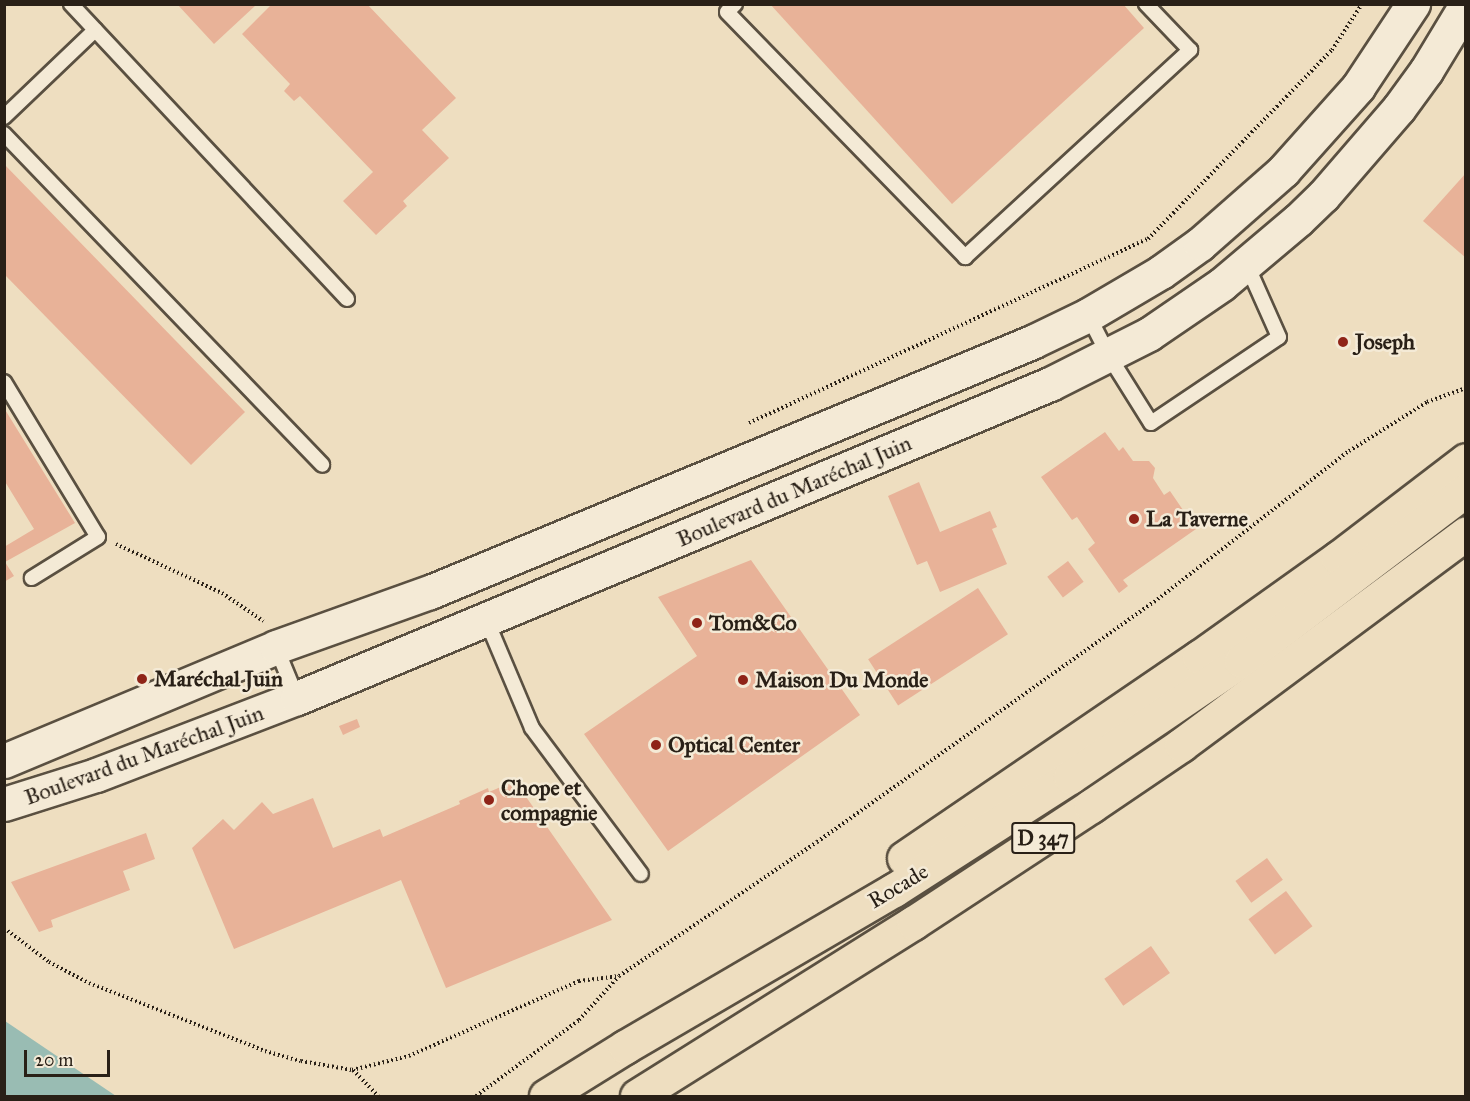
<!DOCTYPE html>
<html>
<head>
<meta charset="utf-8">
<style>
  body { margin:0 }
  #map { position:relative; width:1470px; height:1101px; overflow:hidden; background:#eedec0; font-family:"IM FELL Great Primer",serif }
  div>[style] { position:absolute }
  .water>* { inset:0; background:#99bcb3 }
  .building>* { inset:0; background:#e8b298; transform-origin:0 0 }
  .path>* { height:4px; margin-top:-2px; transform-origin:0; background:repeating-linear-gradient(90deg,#292017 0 1.5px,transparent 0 4.5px) }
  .roads { filter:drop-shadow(2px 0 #5a5041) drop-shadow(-2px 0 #5a5041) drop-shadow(0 2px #5a5041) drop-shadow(0 -2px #5a5041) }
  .service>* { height:14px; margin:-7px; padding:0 7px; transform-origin:7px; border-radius:7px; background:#f4ead6 }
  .secondary>* { height:33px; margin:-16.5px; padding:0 16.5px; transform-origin:16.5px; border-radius:16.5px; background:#f4ead6 }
  .trunk>* { height:33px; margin:-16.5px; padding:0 16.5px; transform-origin:16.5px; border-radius:16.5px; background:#eedec0 }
  .dots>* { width:16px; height:16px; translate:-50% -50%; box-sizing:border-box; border:3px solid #f4ead6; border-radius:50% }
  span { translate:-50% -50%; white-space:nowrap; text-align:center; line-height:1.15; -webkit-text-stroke:5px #f4ead6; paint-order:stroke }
  .shield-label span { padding:2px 4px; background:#f4ead6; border:2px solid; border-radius:4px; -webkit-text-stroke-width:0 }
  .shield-label { font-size:21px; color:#292017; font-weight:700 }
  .poi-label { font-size:22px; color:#292017; font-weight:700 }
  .left { translate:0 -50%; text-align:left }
  .street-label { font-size:22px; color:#292017 }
  .frame { position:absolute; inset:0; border:6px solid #292017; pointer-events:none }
  .scale { position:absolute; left:24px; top:1050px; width:86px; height:27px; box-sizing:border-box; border:3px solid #292017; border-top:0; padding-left:8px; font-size:18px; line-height:21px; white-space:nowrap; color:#292017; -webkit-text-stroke:4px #f4ead6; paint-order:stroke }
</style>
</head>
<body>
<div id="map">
  <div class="water">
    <i style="clip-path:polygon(5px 1021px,116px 1096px,5px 1096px)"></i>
  </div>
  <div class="building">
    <i style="clip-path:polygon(177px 4px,257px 4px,214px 44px)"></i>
    <i style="clip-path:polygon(272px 4px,367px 4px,456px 98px,422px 130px,449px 158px,403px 201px,407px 206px,376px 235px,343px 201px,373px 172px,300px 96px,294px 101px,284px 91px,290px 84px,242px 34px)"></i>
    <i style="clip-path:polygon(770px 4px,1123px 4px,1144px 28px,952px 204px)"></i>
    <i style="clip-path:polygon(4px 164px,245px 412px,191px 465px,4px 274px)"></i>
    <i style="clip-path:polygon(1466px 173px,1466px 258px,1423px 221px)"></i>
    <i style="clip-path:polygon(4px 408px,75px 523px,5px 562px,14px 576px,4px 582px,4px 547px,34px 529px,4px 480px)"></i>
    <i style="clip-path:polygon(1105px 432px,1119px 451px,1123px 447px,1133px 461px,1149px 461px,1155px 468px,1153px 478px,1164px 495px,1170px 491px,1196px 529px,1123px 580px,1128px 586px,1119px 593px,1088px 549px,1095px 543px,1077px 517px,1072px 520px,1041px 477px)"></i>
    <i style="clip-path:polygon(919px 482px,940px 532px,990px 511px,997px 527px,992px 529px,1007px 564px,940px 592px,927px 561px,917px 565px,888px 496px)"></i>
    <i style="clip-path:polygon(751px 560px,860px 715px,668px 851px,584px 734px,697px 656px,658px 597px)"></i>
    <i style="left:1068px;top:561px;width:26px;height:26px;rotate:53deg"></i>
    <i style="left:978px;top:588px;width:55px;height:131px;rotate:57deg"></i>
    <i style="clip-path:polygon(357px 719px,360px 727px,343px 735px,339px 726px)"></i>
    <i style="clip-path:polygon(515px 781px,612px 920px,446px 988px,401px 880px,234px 949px,192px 848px,223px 819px,234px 830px,262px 802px,273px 814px,313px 798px,333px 848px,380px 829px,383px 837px,460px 804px,459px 801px,488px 788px,489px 792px)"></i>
    <i style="clip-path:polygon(146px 833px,155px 859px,123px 871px,130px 890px,51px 920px,53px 927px,39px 932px,11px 882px)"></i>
    <i style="left:1267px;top:858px;width:27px;height:39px;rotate:54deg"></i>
    <i style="left:1286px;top:891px;width:44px;height:47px;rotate:53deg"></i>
    <i style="left:1151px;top:946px;width:33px;height:57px;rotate:55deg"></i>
  </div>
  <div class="path">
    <i style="left:749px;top:423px;width:439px;rotate:-24.8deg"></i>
    <i style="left:1148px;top:239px;width:264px;rotate:-45.8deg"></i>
    <i style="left:1332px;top:50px;width:55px;rotate:-56.9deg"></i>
    <i style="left:116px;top:544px;width:117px;rotate:24.8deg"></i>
    <i style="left:222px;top:593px;width:50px;rotate:34.3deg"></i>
    <i style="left:4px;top:928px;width:56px;rotate:37.1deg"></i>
    <i style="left:49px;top:962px;width:45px;rotate:27.7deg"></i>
    <i style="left:89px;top:983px;width:189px;rotate:21.1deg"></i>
    <i style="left:265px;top:1051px;width:37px;rotate:16deg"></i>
    <i style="left:301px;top:1061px;width:52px;rotate:10deg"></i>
    <i style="left:352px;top:1070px;width:59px;rotate:-13.8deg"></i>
    <i style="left:409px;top:1056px;width:186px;rotate:-23.8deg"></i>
    <i style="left:579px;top:981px;width:39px;rotate:-7deg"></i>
    <i style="left:353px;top:1070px;width:36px;rotate:46deg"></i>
    <i style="left:476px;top:1096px;width:128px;rotate:-36.4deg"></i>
    <i style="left:579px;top:1020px;width:59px;rotate:-47.7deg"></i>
    <i style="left:619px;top:976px;width:239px;rotate:-34.1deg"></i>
    <i style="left:817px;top:842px;width:414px;rotate:-35.5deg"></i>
    <i style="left:1154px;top:602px;width:247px;rotate:-37.8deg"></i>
    <i style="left:1349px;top:451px;width:92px;rotate:-32.1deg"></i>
    <i style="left:1427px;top:402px;width:41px;rotate:-19.7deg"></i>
  </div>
  <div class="roads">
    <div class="service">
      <i style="left:71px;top:4px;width:404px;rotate:46.9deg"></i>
      <i style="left:735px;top:4px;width:11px;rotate:135deg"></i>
      <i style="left:727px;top:12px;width:342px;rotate:45.8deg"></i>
      <i style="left:965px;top:257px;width:306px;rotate:-42.6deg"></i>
      <i style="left:1190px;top:50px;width:64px;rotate:-133.7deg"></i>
      <i style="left:4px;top:117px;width:126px;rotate:-43.7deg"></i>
      <i style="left:4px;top:134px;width:459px;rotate:46.1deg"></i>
      <i style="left:1088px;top:315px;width:46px;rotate:62.9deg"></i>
      <i style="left:1109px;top:356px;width:79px;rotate:57.9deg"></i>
      <i style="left:1151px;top:423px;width:154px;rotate:-33.9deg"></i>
      <i style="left:1279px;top:337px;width:79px;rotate:-114deg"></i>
      <i style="left:4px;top:382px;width:181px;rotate:58.8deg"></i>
      <i style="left:98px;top:537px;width:78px;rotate:148.2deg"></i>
      <i style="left:486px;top:619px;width:118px;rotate:67.1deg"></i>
      <i style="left:532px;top:728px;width:182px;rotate:53.3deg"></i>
      <i style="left:276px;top:647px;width:55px;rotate:67.6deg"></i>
    </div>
    <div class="secondary">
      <i style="left:4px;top:761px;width:295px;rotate:-22.7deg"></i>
      <i style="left:276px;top:647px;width:164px;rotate:-19.7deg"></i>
      <i style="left:430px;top:592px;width:652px;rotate:-22.55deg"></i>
      <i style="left:1032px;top:342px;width:62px;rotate:-25.7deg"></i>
      <i style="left:1088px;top:315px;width:85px;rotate:-30.5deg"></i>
      <i style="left:1161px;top:272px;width:48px;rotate:-35.7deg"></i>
      <i style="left:1200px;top:244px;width:111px;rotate:-41.3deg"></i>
      <i style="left:1283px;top:171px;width:113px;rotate:-48.2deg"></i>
      <i style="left:1358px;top:87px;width:100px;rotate:-56.5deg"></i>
      <i style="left:4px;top:804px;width:96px;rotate:-17.5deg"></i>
      <i style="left:96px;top:775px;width:215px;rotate:-21deg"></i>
      <i style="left:297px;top:698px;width:816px;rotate:-22.64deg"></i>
      <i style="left:1050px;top:384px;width:111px;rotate:-26.8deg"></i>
      <i style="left:1149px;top:334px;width:88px;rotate:-34.4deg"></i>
      <i style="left:1222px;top:284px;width:99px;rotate:-40.1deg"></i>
      <i style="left:1298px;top:220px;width:35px;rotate:-44deg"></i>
      <i style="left:1323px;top:196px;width:116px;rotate:-49.2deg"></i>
      <i style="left:1399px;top:108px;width:46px;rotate:-53.9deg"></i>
      <i style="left:1426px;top:71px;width:77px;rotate:-58.8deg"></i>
    </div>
    <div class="trunk">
      <i style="left:904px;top:858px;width:357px;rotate:-34.3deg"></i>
      <i style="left:1199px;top:657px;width:171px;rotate:-35.5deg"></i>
      <i style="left:1338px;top:558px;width:161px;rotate:-37.4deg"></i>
      <i style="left:546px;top:1096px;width:93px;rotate:-31.8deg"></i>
      <i style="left:625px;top:1047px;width:311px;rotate:-30.3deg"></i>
      <i style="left:894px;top:890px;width:209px;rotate:-32.7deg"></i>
      <i style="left:1070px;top:777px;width:207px;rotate:-34.2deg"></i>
      <i style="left:1241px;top:661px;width:283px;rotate:-37.2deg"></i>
      <i style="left:637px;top:1096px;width:326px;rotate:-32.1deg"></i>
      <i style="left:913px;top:923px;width:213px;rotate:-33.3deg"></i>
      <i style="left:1091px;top:806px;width:109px;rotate:-34.1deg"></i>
      <i style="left:1181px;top:745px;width:355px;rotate:-36.6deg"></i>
    </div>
  </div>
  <div class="dots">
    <i style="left:1343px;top:342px;background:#8f2418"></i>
    <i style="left:1134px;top:519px;background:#8f2418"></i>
    <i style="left:697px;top:623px;background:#8f2418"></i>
    <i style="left:142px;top:679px;background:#8f2418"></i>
    <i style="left:743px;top:680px;background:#8f2418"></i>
    <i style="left:656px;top:745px;background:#8f2418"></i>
    <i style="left:489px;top:800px;background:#8f2418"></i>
  </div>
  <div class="shield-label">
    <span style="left:1043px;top:838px">D 347</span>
  </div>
  <div class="poi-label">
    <span class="left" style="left:1355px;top:342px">Joseph</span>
    <span class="left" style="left:1146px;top:519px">La Taverne</span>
    <span class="left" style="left:709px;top:623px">Tom&amp;Co</span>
    <span class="left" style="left:154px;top:679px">Maréchal Juin</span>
    <span class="left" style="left:755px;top:680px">Maison Du Monde</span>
    <span class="left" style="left:668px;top:745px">Optical Center</span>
    <span class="left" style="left:501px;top:800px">Chope et<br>compagnie</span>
  </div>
  <div class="street-label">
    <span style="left:794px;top:491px;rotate:-23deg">Boulevard du Maréchal Juin</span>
    <span style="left:144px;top:755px;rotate:-20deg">Boulevard du Maréchal Juin</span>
    <span style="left:898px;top:886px;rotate:-31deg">Rocade</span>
  </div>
  <div class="frame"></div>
  <div class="scale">20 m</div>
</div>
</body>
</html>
